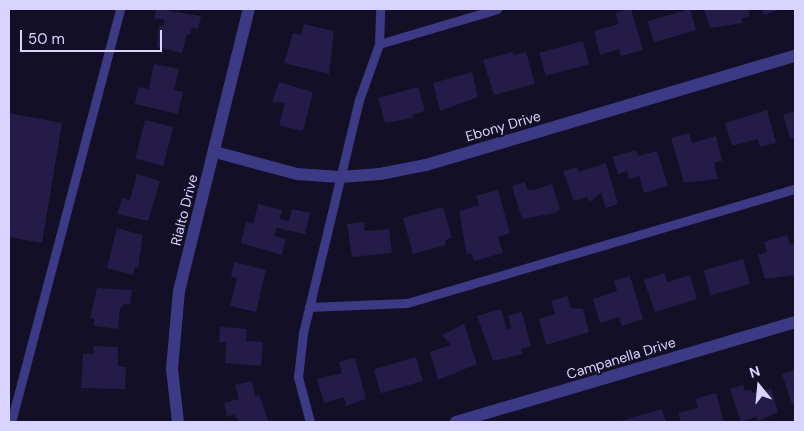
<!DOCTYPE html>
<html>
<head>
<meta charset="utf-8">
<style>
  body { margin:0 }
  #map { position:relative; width:804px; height:431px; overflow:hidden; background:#130f26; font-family:"DM Sans",sans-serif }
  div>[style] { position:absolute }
  .building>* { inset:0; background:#241b47; transform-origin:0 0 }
  .service>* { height:9px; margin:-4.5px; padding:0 4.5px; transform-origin:4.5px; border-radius:4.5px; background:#3d3a85 }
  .minor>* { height:12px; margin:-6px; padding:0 6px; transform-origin:6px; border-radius:6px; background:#3d3a85 }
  span { translate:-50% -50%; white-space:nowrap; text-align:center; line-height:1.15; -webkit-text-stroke:4px #130f26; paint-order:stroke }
  .street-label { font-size:14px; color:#d9d4ff }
  .frame { position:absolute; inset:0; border:10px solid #d9d4ff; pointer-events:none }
  .north { position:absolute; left:734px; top:361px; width:50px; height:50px; -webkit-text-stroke:4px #130f26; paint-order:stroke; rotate:343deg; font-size:14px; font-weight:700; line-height:20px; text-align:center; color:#d9d4ff }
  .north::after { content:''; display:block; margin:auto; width:18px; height:22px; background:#d9d4ff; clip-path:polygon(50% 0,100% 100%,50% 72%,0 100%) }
  .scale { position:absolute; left:20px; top:30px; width:142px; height:22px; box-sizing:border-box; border:2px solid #d9d4ff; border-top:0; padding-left:6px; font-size:15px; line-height:18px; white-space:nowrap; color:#d9d4ff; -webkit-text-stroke:4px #130f26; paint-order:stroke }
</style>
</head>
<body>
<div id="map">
  <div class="building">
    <i style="clip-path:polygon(156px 9px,201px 16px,198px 29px,192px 28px,190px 35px,187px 34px,182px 53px,157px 47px,159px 25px,163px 26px,165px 20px,154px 18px)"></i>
    <i style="clip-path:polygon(631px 9px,643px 50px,621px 56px,619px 49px,600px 55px,594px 31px,619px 24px,615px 13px)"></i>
    <i style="left:690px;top:9px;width:22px;height:44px;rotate:74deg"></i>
    <i style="clip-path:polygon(704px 9px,748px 9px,750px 16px,741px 19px,743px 23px,710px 28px)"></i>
    <i style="clip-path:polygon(762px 9px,781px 9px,764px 15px)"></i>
    <i style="clip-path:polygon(304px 24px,334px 31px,329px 74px,284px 63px,293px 33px,301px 35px)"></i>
    <i style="left:583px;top:41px;width:24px;height:45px;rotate:75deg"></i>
    <i style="clip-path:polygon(513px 52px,514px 55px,526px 52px,535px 84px,494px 95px,483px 60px)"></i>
    <i style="clip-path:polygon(154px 64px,179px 69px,174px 90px,183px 92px,178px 114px,135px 104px,138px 87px,149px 89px)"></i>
    <i style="clip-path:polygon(472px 72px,478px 97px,440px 111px,433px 83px)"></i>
    <i style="clip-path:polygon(279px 82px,313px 92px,303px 131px,279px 125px,285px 103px,272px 102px)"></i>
    <i style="clip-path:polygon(418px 87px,425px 111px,412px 115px,413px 118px,385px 123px,378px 98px)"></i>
    <i style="clip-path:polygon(767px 110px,776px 143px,760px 147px,758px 139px,732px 146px,725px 123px)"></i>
    <i style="clip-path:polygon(795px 111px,795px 137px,790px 138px,783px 115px)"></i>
    <i style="clip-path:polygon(9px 113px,62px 123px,42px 243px,9px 237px)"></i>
    <i style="left:145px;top:120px;width:29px;height:40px;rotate:14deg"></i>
    <i style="clip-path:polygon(689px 133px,692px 143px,716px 136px,722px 161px,714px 163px,718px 179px,684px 183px,671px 138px)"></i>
    <i style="clip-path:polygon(636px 150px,638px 156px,657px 151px,668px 186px,644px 193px,639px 176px,629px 179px,627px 171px,618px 174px,612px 157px)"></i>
    <i style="clip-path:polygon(606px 163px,618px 204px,606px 208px,601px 193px,589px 202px,587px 197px,574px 201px,563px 171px,577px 167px,579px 172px)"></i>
    <i style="clip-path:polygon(137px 174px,160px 181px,148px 221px,117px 214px,122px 198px,130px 200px)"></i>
    <i style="clip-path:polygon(525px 182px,527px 189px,534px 190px,552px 184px,560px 209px,556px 213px,522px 219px,512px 186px)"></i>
    <i style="clip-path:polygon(498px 190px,510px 233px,498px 237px,503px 253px,474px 261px,471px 253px,467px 255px,459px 211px,479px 205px,476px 196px)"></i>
    <i style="clip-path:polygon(258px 204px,282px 210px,280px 219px,289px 221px,292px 209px,310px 213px,305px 234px,277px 228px,274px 236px,286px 239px,282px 255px,241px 243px,246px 222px,253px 224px)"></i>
    <i style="clip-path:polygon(443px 207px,452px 238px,445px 240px,446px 245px,413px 254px,403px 218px)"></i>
    <i style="clip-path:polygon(364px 222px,365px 231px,389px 229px,392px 253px,352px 257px,347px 224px)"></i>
    <i style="clip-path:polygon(117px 228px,143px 235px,138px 268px,135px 267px,133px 275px,107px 268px)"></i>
    <i style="clip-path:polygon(787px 235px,790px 245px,795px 243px,795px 275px,765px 279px,758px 255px,767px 252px,764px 242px)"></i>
    <i style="left:743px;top:259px;width:26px;height:41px;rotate:74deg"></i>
    <i style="clip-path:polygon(234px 262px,266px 270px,256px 312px,230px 306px,237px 278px,231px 276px)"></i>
    <i style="clip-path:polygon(665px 273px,667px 282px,690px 275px,697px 299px,655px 312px,644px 280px)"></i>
    <i style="clip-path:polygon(630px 276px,643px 319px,622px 326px,619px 317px,600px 323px,593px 299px,617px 291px,614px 281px)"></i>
    <i style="clip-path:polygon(97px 288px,132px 290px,130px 304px,124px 304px,120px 309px,118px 329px,94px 326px,94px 318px,90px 318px)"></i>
    <i style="clip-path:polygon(567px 296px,571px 308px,583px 309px,589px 332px,546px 345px,539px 319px,555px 314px,551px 301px)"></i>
    <i style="clip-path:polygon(501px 309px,507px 329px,511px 328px,508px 316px,522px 312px,531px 346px,521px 349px,523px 354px,493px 361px,477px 316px)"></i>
    <i style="clip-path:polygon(464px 324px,477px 364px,438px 380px,430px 352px,451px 345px,442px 335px)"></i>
    <i style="clip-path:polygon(220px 327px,247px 329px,246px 341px,263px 342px,261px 366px,225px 363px,226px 342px,219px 342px)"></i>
    <i style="clip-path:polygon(94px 346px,118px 347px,118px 366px,126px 367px,125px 389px,81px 388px,83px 354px,93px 354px)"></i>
    <i style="left:416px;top:357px;width:25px;height:44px;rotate:74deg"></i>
    <i style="clip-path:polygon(355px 358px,366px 399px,346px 406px,344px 397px,324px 403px,317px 379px,342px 373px,339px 362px)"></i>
    <i style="clip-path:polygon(795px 370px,795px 403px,792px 404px,782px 374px)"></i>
    <i style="clip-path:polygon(252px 381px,255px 396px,259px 395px,269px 422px,240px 422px,234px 415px,227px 416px,224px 403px,239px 399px,235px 385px)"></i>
    <i style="clip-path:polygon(743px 385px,745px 391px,751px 390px,752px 393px,771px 388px,778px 412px,758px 421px,756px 417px,741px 422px,730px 389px)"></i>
    <i style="clip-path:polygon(716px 393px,724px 422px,681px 422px,678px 413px,698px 408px,695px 399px)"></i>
    <i style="clip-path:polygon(662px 409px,666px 422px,622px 422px,621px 421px)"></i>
  </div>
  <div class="service">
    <i style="left:379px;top:44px;width:123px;rotate:-16.5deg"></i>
    <i style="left:309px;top:307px;width:98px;rotate:-2.3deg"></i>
    <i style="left:407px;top:303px;width:404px;rotate:-16.4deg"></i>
    <i style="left:11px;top:422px;width:427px;rotate:-75.2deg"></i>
    <i style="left:310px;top:422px;width:47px;rotate:-104.9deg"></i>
    <i style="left:298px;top:377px;width:44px;rotate:-83.5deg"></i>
    <i style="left:303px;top:333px;width:240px;rotate:-76.5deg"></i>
    <i style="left:359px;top:100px;width:59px;rotate:-70.3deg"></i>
    <i style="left:379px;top:44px;width:35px;rotate:-88deg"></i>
  </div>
  <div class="minor">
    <i style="left:215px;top:152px;width:85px;rotate:15deg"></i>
    <i style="left:297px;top:174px;width:43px;rotate:4deg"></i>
    <i style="left:340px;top:177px;width:40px;rotate:-4.3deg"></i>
    <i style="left:380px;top:174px;width:47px;rotate:-11.1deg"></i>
    <i style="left:426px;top:165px;width:385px;rotate:-16.5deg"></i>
    <i style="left:178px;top:422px;width:53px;rotate:-96.5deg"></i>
    <i style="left:172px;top:369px;width:78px;rotate:-84.9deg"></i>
    <i style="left:179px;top:291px;width:291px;rotate:-76.1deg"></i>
    <i style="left:456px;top:422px;width:353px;rotate:-16.4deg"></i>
  </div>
  <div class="street-label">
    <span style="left:503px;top:126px;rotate:-16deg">Ebony Drive</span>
    <span style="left:184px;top:210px;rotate:-76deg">Rialto Drive</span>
    <span style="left:621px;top:358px;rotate:-17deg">Campanella Drive</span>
  </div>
  <div class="frame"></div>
  <div class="north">N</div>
  <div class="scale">50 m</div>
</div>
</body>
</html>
